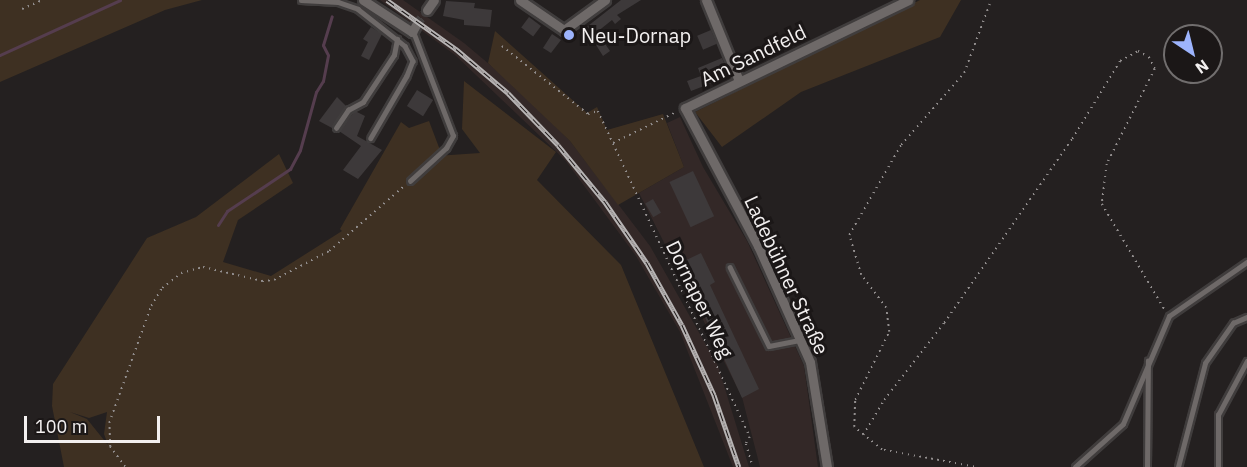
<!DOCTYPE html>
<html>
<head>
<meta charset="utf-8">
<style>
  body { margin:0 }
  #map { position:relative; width:1247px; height:467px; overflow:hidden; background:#242020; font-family:"IBM Plex Sans",sans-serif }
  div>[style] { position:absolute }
  .built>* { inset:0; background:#332827 }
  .green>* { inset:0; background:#3e3022 }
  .stream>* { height:3px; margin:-1.5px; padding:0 1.5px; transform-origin:1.5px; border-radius:1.5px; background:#553d4e }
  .building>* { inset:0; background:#3d393a; transform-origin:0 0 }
  .minor-tunnel>* { height:9px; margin-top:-4.5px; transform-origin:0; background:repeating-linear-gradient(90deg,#433f3f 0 9px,transparent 0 13.5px) }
  .path>* { height:1.5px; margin-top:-0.75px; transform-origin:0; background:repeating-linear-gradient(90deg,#928e8e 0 1.5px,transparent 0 6px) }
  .roads { filter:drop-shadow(2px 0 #403d3d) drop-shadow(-2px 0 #403d3d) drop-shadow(0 2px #403d3d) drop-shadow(0 -2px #403d3d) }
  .service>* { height:4.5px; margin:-2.25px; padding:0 2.25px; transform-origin:2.25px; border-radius:2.25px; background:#6e6968 }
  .minor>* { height:9px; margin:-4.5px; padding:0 4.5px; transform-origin:4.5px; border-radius:4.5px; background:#6e6968 }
  .rail>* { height:5px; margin-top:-2.5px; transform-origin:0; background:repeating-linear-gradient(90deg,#1b1717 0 9px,#b7b4b4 0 18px); box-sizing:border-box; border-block:2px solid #b7b4b4 }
  .dots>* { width:16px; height:16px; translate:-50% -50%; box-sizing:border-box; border:3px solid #1b1717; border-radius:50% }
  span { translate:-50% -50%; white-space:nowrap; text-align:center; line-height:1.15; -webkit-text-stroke:6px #1b1717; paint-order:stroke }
  .poi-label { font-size:20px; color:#f3f0f0 }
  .left { translate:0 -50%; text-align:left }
  .street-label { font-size:20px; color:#f3f0f0 }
  .north { position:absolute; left:1163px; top:24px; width:60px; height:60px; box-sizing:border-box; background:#1b1717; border:2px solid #716e6e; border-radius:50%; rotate:145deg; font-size:16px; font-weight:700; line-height:24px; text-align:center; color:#f3f0f0 }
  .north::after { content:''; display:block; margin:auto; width:21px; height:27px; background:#9db4fd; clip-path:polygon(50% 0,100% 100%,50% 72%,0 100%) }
  .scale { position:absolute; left:24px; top:416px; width:136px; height:27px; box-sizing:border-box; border:3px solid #f3f0f0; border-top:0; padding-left:8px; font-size:18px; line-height:21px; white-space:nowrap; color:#f3f0f0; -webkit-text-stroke:4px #1b1717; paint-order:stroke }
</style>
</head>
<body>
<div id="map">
  <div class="built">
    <i style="clip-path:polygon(380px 0,403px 0,464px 43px,508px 80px,570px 141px,650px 246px,718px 366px,749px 467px,733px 467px,680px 332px,636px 256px,565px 160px,455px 55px)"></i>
    <i style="clip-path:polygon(680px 117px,703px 167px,747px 241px,804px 366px,818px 467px,760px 467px,742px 397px,639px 193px,684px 167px,667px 123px)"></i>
  </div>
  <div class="green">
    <i style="clip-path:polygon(0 0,202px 0,165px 10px,0 82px)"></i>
    <i style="clip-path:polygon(920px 0,961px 0,940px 37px,801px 92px,722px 147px,695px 112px)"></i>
    <i style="clip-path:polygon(495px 31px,587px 113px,597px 107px,607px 130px,663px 114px,684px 167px,618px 205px,570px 141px,488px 63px)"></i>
    <i style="clip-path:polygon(evenodd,464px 81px,556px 152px,537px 180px,621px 265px,704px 467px,64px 467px,52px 406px,53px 384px,147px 238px,196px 217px,279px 154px,293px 183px,238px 220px,223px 262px,271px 276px,342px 231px,340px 229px,401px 122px,409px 128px,429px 121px,440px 150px,436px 156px,480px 153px,462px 129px,464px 81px,70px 412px,89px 418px,107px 412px,104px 434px,108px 445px,87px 419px,70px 412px)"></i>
  </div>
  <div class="stream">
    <i style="left:0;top:55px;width:132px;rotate:-24.6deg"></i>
    <i style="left:218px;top:225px;width:17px;rotate:-57deg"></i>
    <i style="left:227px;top:211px;width:76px;rotate:-33.7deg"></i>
    <i style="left:290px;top:169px;width:21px;rotate:-62deg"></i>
    <i style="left:300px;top:150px;width:60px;rotate:-74.6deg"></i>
    <i style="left:316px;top:92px;width:13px;rotate:-58deg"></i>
    <i style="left:323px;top:81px;width:26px;rotate:-79deg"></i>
    <i style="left:328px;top:55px;width:11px;rotate:-117deg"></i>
    <i style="left:323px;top:45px;width:30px;rotate:-73deg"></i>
  </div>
  <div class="building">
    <i style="clip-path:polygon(621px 0,641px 0,617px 15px,621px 19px,615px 24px,612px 20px,597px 32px,610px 51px,603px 56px,591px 37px,586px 42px,579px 33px)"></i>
    <i style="clip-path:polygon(446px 1px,475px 3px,474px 8px,492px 10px,490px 27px,464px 25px,464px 20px,443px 16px)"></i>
    <i style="left:529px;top:17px;width:15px;height:13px;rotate:37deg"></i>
    <i style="clip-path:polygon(371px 27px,382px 34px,369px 60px,361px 56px,368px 42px,363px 39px)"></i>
    <i style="left:711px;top:30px;width:15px;height:15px;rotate:67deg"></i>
    <i style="clip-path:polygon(552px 34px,561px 40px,551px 53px,543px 48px)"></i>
    <i style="clip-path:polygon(722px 58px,730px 76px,691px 91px,687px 81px,701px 76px,698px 68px)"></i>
    <i style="left:417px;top:90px;width:19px;height:19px;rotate:32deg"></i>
    <i style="clip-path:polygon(337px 97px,346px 106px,332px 128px,319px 121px)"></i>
    <i style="clip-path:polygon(355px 111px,365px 116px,357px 136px,382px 150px,358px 179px,343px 170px,361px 146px,339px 131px)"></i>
    <i style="left:693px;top:171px;width:50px;height:26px;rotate:65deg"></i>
    <i style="left:653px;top:199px;width:16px;height:9px;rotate:60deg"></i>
    <i style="clip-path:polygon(701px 253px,715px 282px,710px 285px,759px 389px,742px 398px,680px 263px)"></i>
  </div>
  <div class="minor-tunnel">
    <i style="left:416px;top:25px;width:19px;rotate:-54deg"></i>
  </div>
  <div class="path">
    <i style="left:22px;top:9px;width:22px;rotate:-24deg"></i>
    <i style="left:502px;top:46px;width:110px;rotate:38.3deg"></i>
    <i style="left:588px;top:114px;width:10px;rotate:-17deg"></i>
    <i style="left:598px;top:111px;width:360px;rotate:65deg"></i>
    <i style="left:750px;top:437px;width:8px;rotate:120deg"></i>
    <i style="left:746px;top:444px;width:24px;rotate:73deg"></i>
    <i style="left:613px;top:143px;width:70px;rotate:-26.2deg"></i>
    <i style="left:863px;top:435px;width:41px;rotate:-59deg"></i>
    <i style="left:884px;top:400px;width:98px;rotate:-52.1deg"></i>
    <i style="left:944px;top:323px;width:224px;rotate:-55.2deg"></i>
    <i style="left:1072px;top:139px;width:92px;rotate:-58.4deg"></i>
    <i style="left:1120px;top:61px;width:21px;rotate:-29deg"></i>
    <i style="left:1138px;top:51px;width:13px;rotate:29deg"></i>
    <i style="left:1149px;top:57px;width:13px;rotate:63deg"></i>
    <i style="left:1155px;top:69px;width:106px;rotate:116.8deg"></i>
    <i style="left:1107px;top:164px;width:40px;rotate:97.1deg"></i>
    <i style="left:1102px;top:204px;width:123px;rotate:59.3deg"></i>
    <i style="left:125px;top:467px;width:25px;rotate:-127deg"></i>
    <i style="left:110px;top:447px;width:24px;rotate:-92deg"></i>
    <i style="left:109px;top:423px;width:124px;rotate:-70.3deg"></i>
    <i style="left:151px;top:306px;width:21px;rotate:-59deg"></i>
    <i style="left:162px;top:288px;width:24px;rotate:-38deg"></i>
    <i style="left:181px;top:273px;width:23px;rotate:-15deg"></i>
    <i style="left:203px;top:267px;width:61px;rotate:13.3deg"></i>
    <i style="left:262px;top:281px;width:12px;rotate:-5deg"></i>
    <i style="left:274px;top:280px;width:62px;rotate:-27.8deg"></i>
    <i style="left:329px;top:251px;width:99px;rotate:-40.9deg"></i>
    <i style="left:974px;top:467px;width:94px;rotate:-169.5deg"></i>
    <i style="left:882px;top:450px;width:36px;rotate:-141deg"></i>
    <i style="left:854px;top:427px;width:27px;rotate:-88deg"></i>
    <i style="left:855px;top:400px;width:76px;rotate:-63.4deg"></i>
    <i style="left:889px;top:332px;width:24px;rotate:-97deg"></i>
    <i style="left:886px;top:308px;width:41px;rotate:-127.1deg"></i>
    <i style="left:861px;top:275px;width:42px;rotate:-106.7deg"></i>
    <i style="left:849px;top:235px;width:104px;rotate:-60deg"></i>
    <i style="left:901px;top:145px;width:96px;rotate:-48.8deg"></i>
    <i style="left:964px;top:73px;width:78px;rotate:-69.7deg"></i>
  </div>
  <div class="roads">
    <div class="service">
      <i style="left:301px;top:0;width:37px;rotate:3deg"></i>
      <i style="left:338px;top:2px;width:21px;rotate:19deg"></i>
      <i style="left:358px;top:9px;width:60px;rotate:38.2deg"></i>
      <i style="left:405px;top:46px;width:17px;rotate:62deg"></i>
      <i style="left:413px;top:61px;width:16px;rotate:112deg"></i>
      <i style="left:407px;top:76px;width:72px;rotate:120.1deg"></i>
      <i style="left:336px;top:128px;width:22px;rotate:-56deg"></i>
      <i style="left:348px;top:110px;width:17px;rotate:-28deg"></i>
      <i style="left:363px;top:102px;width:56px;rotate:-56.6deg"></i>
      <i style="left:394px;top:55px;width:16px;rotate:-79deg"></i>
      <i style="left:410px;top:181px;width:49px;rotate:-42.5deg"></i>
      <i style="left:446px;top:148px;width:14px;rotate:-60deg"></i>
      <i style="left:453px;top:136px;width:111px;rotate:-111deg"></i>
      <i style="left:730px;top:267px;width:88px;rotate:63.7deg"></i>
      <i style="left:769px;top:346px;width:32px;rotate:-11deg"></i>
      <i style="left:1075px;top:467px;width:64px;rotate:-41.9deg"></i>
      <i style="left:1123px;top:424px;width:117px;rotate:-66.9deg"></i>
      <i style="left:1169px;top:316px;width:95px;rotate:-34.7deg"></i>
      <i style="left:1147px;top:467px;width:106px;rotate:-89.5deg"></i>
      <i style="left:1178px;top:467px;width:107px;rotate:-75.4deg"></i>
      <i style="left:1205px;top:363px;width:49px;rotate:-55deg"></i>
      <i style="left:1233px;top:323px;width:15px;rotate:-23deg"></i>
      <i style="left:1218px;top:467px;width:52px;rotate:-90deg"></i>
      <i style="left:1218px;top:415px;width:61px;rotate:-61.8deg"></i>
    </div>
    <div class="minor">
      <i style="left:363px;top:0;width:59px;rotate:33.1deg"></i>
      <i style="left:412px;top:32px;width:8px;rotate:-60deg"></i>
      <i style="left:520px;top:0;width:53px;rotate:34.3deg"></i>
      <i style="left:564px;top:30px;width:51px;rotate:-36.2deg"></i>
      <i style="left:706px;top:0;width:87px;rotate:67.8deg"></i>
      <i style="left:427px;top:10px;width:12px;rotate:-55deg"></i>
      <i style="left:827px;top:467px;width:106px;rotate:-99.2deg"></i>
      <i style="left:810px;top:362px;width:127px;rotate:-114.1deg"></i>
      <i style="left:758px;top:246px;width:156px;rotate:-117.9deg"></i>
      <i style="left:685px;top:108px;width:248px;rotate:-25.8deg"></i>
    </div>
  </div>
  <div class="rail">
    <i style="left:387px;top:0;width:85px;rotate:35.4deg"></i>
    <i style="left:456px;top:49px;width:68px;rotate:40.2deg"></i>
    <i style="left:508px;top:93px;width:72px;rotate:46.1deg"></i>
    <i style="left:558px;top:145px;width:74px;rotate:50.5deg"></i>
    <i style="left:605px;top:202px;width:74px;rotate:55.5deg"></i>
    <i style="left:647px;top:263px;width:71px;rotate:60.6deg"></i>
    <i style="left:682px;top:325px;width:77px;rotate:65.4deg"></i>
    <i style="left:714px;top:395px;width:76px;rotate:70.9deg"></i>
  </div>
  <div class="dots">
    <i style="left:569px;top:35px;background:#9db4fd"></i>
  </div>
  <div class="poi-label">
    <span class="left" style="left:581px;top:35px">Neu-Dornap</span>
  </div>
  <div class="street-label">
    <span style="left:753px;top:55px;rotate:-26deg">Am Sandfeld</span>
    <span style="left:787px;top:275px;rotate:65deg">Ladebühner Straße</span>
    <span style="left:700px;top:299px;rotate:64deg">Dornaper Weg</span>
  </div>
  <div class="north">N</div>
  <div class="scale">100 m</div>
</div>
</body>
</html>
